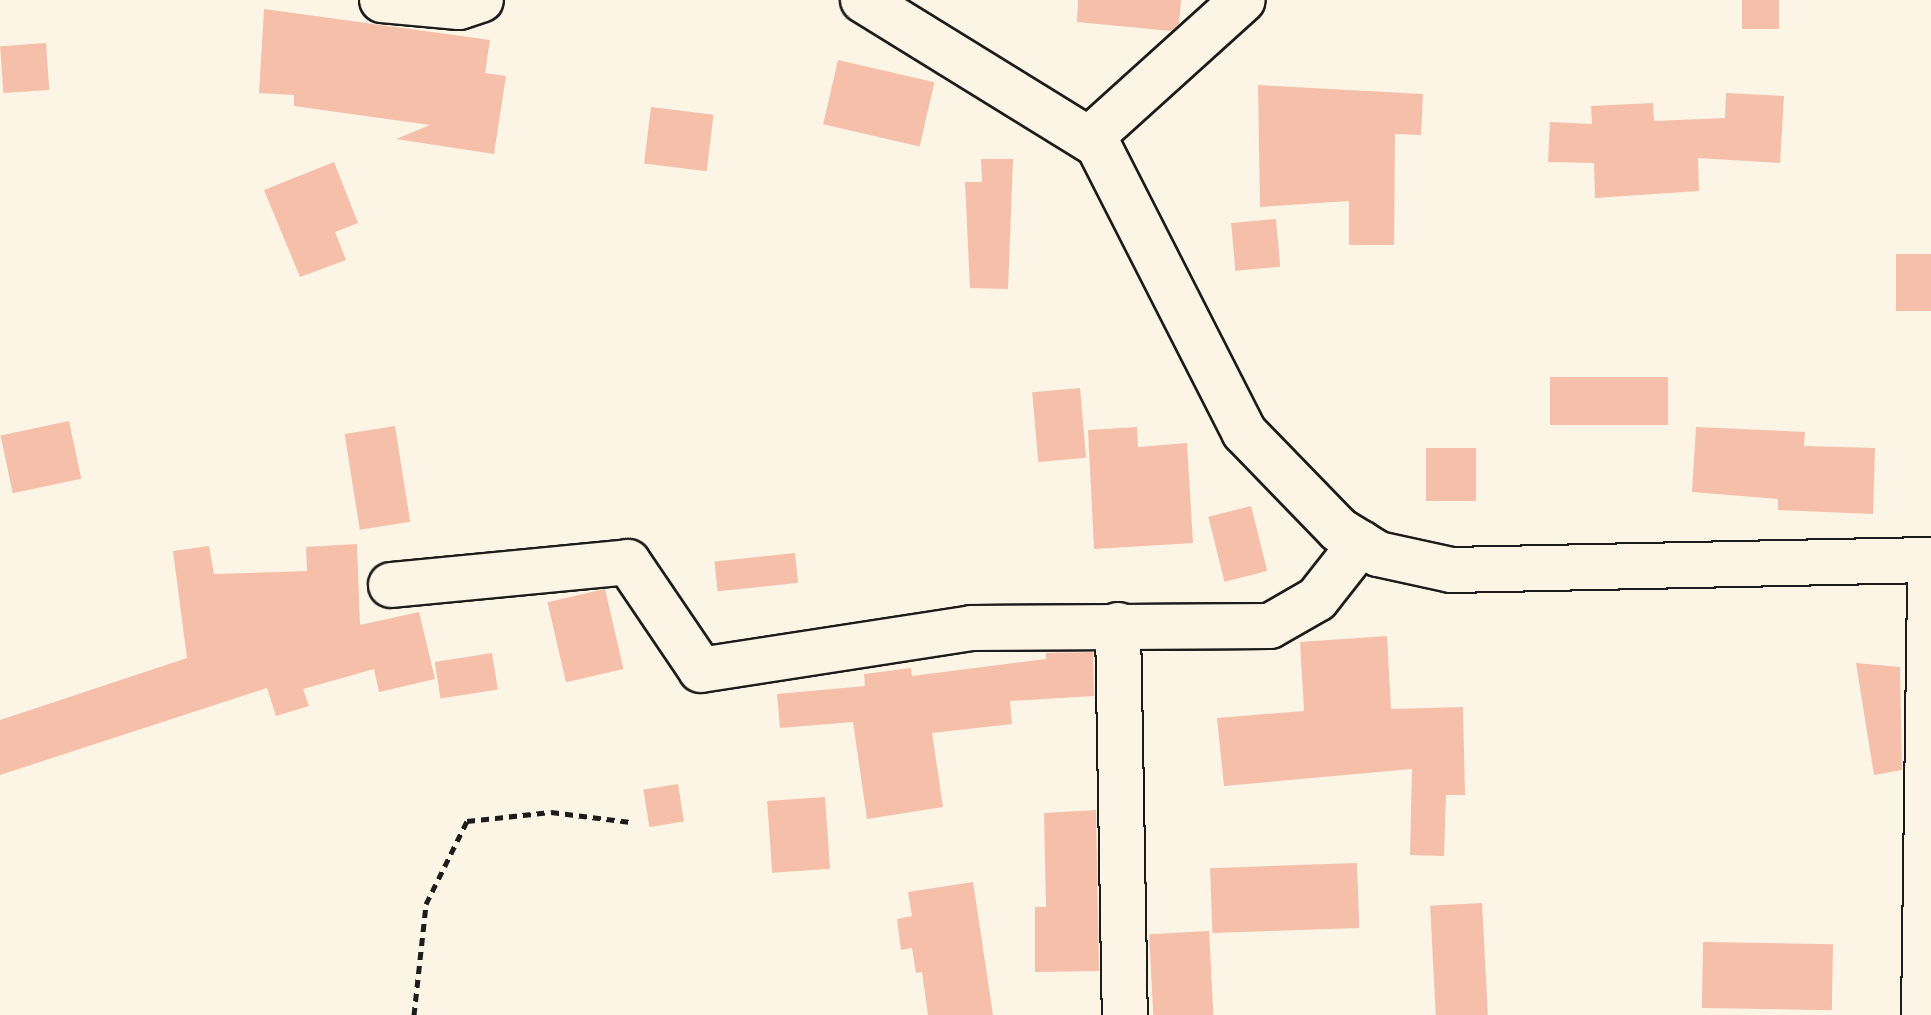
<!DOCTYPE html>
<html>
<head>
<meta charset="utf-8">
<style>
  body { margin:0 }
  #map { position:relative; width:1931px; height:1015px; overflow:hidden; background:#fcf5e5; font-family:"Playpen Sans",sans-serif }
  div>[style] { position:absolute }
  .building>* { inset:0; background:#f6bfa9; transform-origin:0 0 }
  .path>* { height:5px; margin-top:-2.5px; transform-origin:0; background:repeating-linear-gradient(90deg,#1c1c1c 0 8px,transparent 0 14px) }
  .roads { filter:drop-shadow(2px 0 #1c1c1c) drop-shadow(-2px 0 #1c1c1c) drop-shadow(0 2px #1c1c1c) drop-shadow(0 -2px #1c1c1c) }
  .minor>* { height:44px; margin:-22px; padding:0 22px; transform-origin:22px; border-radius:22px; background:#fcf5e5 }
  span { translate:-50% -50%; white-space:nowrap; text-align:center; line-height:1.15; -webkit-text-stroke:6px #fcf5e5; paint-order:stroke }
</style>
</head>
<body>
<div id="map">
  <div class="building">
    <i style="clip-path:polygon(1078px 0,1181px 0,1179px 24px,1171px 31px,1077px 22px)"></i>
    <i style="left:1742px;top:0;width:37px;height:29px"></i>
    <i style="clip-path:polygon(264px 9px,490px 40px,485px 73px,506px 76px,494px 154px,396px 139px,430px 125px,294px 106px,294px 95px,259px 93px)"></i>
    <i style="left:46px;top:43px;width:47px;height:46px;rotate:86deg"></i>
    <i style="left:838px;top:60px;width:99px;height:66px;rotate:13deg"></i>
    <i style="clip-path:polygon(1258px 85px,1423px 94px,1421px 135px,1395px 134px,1394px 245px,1349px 245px,1349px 201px,1260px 207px)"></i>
    <i style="clip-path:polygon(1726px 93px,1784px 96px,1780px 163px,1698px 158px,1699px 191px,1595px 198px,1594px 163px,1548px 162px,1550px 122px,1592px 124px,1591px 106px,1653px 103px,1654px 121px,1725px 118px)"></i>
    <i style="left:651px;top:107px;width:63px;height:57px;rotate:7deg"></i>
    <i style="clip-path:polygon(981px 159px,1013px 159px,1008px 289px,970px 288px,965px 182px,982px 182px)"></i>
    <i style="clip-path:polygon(334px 162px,358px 223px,335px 232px,346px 260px,300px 277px,264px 190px)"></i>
    <i style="left:1276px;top:219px;width:48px;height:45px;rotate:85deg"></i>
    <i style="left:1931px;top:254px;width:57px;height:35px;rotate:90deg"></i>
    <i style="left:1550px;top:377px;width:118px;height:48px"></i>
    <i style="left:1080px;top:388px;width:70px;height:48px;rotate:85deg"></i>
    <i style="left:69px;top:421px;width:59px;height:70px;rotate:78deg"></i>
    <i style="left:395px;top:426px;width:97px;height:51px;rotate:81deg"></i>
    <i style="clip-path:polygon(1137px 427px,1138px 447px,1187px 443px,1193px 543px,1094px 549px,1088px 430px)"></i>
    <i style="clip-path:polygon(1696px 427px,1805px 432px,1804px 446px,1875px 448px,1873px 514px,1778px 510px,1778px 499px,1692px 492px)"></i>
    <i style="left:1476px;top:448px;width:53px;height:50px;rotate:90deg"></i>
    <i style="left:1251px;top:506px;width:67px;height:44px;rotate:76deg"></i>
    <i style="clip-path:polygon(357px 544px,360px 625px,419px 612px,435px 679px,379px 692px,374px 669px,303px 689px,309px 706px,276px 716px,267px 688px,0 775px,0 720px,187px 658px,173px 551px,209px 546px,214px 574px,307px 571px,306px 547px)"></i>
    <i style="left:795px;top:553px;width:30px;height:81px;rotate:84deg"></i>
    <i style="left:605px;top:589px;width:82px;height:59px;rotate:77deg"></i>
    <i style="clip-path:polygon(1387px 636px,1391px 709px,1463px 707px,1465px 795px,1446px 795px,1444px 856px,1410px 855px,1412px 769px,1224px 786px,1217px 718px,1304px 711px,1300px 642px)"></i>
    <i style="clip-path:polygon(1093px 652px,1094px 696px,1010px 701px,1012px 724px,932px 733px,943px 807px,867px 819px,853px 722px,780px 728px,777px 694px,865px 686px,864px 674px,911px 668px,912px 676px,1046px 659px,1046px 653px)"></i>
    <i style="left:492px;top:653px;width:37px;height:58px;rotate:81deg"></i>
    <i style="clip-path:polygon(1856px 663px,1900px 667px,1902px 770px,1874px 775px)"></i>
    <i style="left:678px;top:784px;width:38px;height:35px;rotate:81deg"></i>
    <i style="left:825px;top:797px;width:72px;height:58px;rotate:86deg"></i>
    <i style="clip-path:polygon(1096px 810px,1099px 971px,1035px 972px,1035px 907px,1046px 907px,1044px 813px)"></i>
    <i style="left:1357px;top:863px;width:65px;height:147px;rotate:88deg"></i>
    <i style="clip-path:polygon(973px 882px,993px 1015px,928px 1015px,922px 972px,916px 973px,912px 948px,901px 950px,897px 919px,912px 916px,908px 892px)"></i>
    <i style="left:1482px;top:903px;width:112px;height:52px;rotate:87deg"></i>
    <i style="left:1209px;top:931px;width:84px;height:60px;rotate:87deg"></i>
    <i style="left:1703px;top:942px;width:130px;height:66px;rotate:1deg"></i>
  </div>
  <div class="path">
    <i style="left:414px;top:1015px;width:112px;rotate:-83.8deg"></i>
    <i style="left:426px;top:904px;width:93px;rotate:-63.7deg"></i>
    <i style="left:467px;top:821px;width:84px;rotate:-6.1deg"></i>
    <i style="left:551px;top:812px;width:80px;rotate:7.2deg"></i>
  </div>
  <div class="roads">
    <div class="minor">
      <i style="left:382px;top:0;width:77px;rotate:5.2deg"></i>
      <i style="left:459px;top:7px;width:23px;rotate:-18deg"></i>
      <i style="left:863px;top:0;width:276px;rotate:31.7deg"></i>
      <i style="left:1098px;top:145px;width:322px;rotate:63deg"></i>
      <i style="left:1244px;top:432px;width:136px;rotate:45.9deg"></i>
      <i style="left:1339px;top:530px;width:46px;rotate:31.6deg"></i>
      <i style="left:1378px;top:554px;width:75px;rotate:12.4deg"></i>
      <i style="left:1451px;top:570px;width:480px;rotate:-1.2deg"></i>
      <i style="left:1089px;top:139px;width:207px;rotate:-42.1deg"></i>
      <i style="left:391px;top:585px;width:238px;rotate:-5.5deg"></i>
      <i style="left:628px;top:562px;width:130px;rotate:55.9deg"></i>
      <i style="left:701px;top:670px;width:273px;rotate:-8.8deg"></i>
      <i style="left:971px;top:628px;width:299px;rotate:-0.4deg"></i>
      <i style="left:1270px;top:626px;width:54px;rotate:-29.9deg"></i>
      <i style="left:1317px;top:599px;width:71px;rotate:-51.8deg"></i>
      <i style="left:1118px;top:625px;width:390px;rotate:89deg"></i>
      <i style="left:1924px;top:1015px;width:455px;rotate:-89.2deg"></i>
    </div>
  </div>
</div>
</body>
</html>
